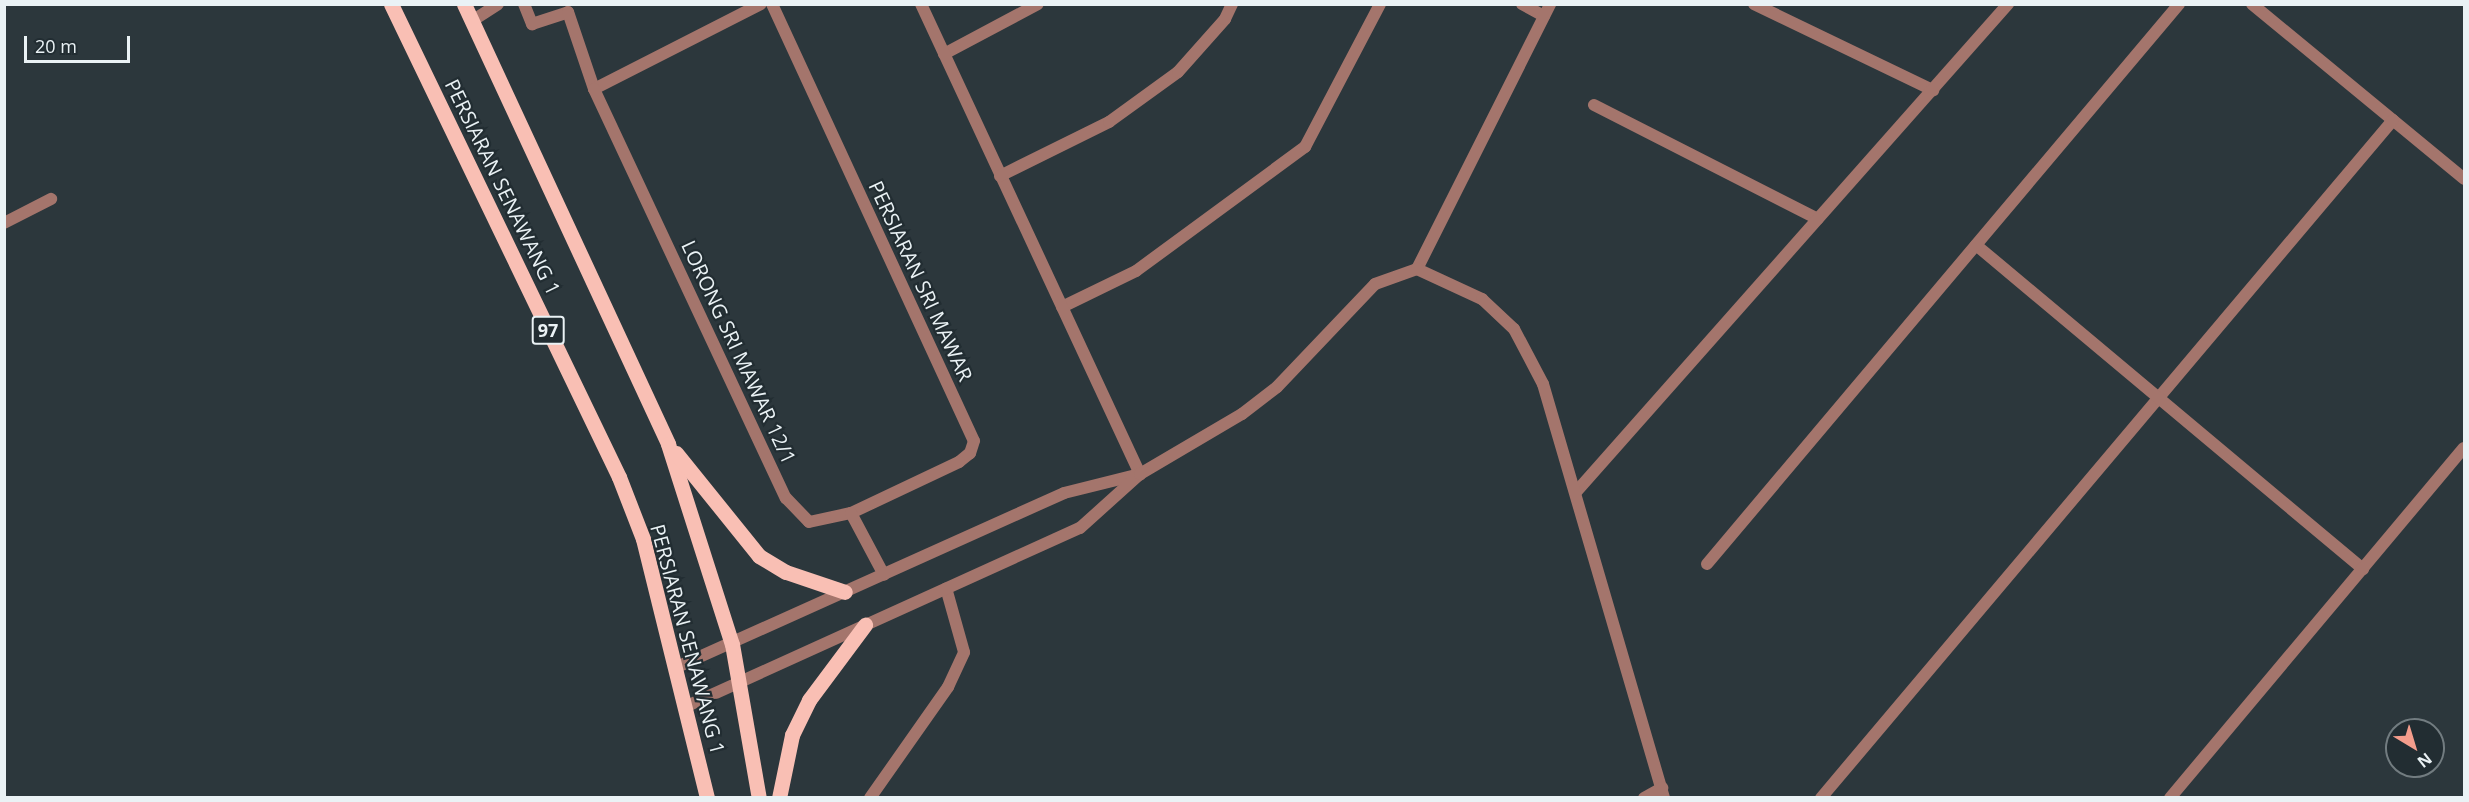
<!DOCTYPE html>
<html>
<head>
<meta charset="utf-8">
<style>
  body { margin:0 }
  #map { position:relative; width:2469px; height:802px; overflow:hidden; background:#2c373c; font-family:"Open Sans",sans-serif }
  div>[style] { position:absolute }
  .lane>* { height:12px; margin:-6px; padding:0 6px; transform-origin:6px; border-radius:6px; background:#a4756c }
  .street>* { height:12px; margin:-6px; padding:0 6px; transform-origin:6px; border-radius:6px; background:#a4756c }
  .primary>* { height:15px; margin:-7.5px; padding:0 7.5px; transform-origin:7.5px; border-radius:7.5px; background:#f9bfb4 }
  span { translate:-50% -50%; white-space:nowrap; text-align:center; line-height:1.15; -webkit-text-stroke:4.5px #222d32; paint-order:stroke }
  .shield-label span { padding:2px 4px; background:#222d32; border:2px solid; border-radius:4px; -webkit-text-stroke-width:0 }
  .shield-label { font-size:18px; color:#eaf2f5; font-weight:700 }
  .street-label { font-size:20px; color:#eaf2f5 }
  .frame { position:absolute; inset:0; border:6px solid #eaf2f5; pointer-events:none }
  .north { position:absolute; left:2385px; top:718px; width:60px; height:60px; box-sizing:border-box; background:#222d32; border:2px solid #727c80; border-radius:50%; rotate:142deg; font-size:16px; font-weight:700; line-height:24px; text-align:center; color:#eaf2f5 }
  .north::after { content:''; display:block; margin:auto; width:21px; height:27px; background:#f49d8c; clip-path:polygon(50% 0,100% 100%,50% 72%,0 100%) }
  .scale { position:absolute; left:24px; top:36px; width:106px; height:27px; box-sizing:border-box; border:3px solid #eaf2f5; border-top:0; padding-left:8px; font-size:18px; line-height:21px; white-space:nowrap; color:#eaf2f5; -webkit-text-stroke:4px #222d32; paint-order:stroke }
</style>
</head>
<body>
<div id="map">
  <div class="lane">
    <i style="left:524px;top:4px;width:22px;rotate:68deg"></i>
    <i style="left:532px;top:24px;width:38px;rotate:-18deg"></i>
    <i style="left:568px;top:12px;width:81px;rotate:71.3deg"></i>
    <i style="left:594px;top:89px;width:187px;rotate:-27deg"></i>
    <i style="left:772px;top:4px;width:481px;rotate:65.2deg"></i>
    <i style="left:974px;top:441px;width:13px;rotate:108deg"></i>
    <i style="left:970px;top:453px;width:14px;rotate:141deg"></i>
    <i style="left:959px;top:462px;width:119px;rotate:154.7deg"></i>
    <i style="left:1522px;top:4px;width:25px;rotate:29deg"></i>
    <i style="left:2252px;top:4px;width:275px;rotate:39.5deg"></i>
    <i style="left:472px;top:21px;width:31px;rotate:-33deg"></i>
    <i style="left:944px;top:54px;width:106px;rotate:-28deg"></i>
    <i style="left:1594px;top:105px;width:251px;rotate:27deg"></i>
    <i style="left:4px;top:223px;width:53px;rotate:-27.1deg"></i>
    <i style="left:1062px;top:307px;width:82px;rotate:-25.9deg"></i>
    <i style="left:1136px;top:271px;width:210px;rotate:-36.3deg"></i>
    <i style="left:1305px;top:147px;width:161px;rotate:-62.3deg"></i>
    <i style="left:870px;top:798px;width:136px;rotate:-54.9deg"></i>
    <i style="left:948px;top:687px;width:38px;rotate:-65deg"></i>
    <i style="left:964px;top:652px;width:66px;rotate:-105.7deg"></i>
    <i style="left:1821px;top:798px;width:887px;rotate:-49.85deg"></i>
  </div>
  <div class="street">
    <i style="left:921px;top:4px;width:519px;rotate:65.02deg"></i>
    <i style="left:1754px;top:4px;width:199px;rotate:25.7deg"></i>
    <i style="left:594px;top:89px;width:452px;rotate:64.9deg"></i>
    <i style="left:786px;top:498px;width:33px;rotate:46deg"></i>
    <i style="left:809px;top:522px;width:43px;rotate:-12.1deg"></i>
    <i style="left:851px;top:513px;width:70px;rotate:62deg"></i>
    <i style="left:1000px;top:176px;width:122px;rotate:-26.4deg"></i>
    <i style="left:1109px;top:122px;width:85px;rotate:-35.9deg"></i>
    <i style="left:1178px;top:72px;width:71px;rotate:-48.4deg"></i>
    <i style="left:1225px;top:19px;width:17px;rotate:-65deg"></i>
    <i style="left:1976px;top:245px;width:505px;rotate:39.94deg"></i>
    <i style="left:1417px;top:269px;width:297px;rotate:-63.3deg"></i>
    <i style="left:1576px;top:492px;width:652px;rotate:-48.48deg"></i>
    <i style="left:1707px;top:564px;width:732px;rotate:-49.87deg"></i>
    <i style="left:677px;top:667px;width:424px;rotate:-24.2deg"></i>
    <i style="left:1064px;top:493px;width:74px;rotate:-14deg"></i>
    <i style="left:687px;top:706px;width:431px;rotate:-24.4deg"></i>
    <i style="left:1080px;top:528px;width:81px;rotate:-42deg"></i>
    <i style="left:1140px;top:474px;width:118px;rotate:-30.5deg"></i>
    <i style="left:1242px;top:414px;width:44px;rotate:-37.6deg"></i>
    <i style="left:1277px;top:387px;width:142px;rotate:-46.4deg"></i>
    <i style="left:1375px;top:284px;width:45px;rotate:-19.7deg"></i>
    <i style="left:1417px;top:269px;width:72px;rotate:24.8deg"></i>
    <i style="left:1482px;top:299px;width:44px;rotate:43.2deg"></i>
    <i style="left:1514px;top:329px;width:62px;rotate:62.2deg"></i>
    <i style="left:1543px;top:384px;width:431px;rotate:73.7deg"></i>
    <i style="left:1644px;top:798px;width:21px;rotate:-29deg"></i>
    <i style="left:2170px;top:798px;width:457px;rotate:-50deg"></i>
  </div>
  <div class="primary">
    <i style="left:391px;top:4px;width:525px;rotate:64.26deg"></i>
    <i style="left:619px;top:477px;width:66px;rotate:68.8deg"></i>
    <i style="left:643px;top:539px;width:267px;rotate:76.1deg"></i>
    <i style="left:464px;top:4px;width:485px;rotate:65.1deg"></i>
    <i style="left:668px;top:444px;width:210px;rotate:72.3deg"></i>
    <i style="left:732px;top:644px;width:156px;rotate:80.1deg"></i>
    <i style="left:676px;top:453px;width:132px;rotate:51.1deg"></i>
    <i style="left:759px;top:556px;width:31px;rotate:31deg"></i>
    <i style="left:786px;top:572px;width:62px;rotate:18.7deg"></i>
    <i style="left:779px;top:798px;width:64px;rotate:-78.3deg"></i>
    <i style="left:792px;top:735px;width:39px;rotate:-64deg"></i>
    <i style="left:809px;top:700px;width:94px;rotate:-53.3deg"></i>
  </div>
  <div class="shield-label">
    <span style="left:548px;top:330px">97</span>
  </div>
  <div class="street-label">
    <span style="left:503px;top:187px;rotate:64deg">PERSIARAN SENAWANG 1</span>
    <span style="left:921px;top:281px;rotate:65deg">PERSIARAN SRI MAWAR</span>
    <span style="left:739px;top:352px;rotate:65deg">LORONG SRI MAWAR 12/1</span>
    <span style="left:688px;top:639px;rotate:75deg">PERSIARAN SENAWANG 1</span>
  </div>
  <div class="frame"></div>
  <div class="north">N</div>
  <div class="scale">20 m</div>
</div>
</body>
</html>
